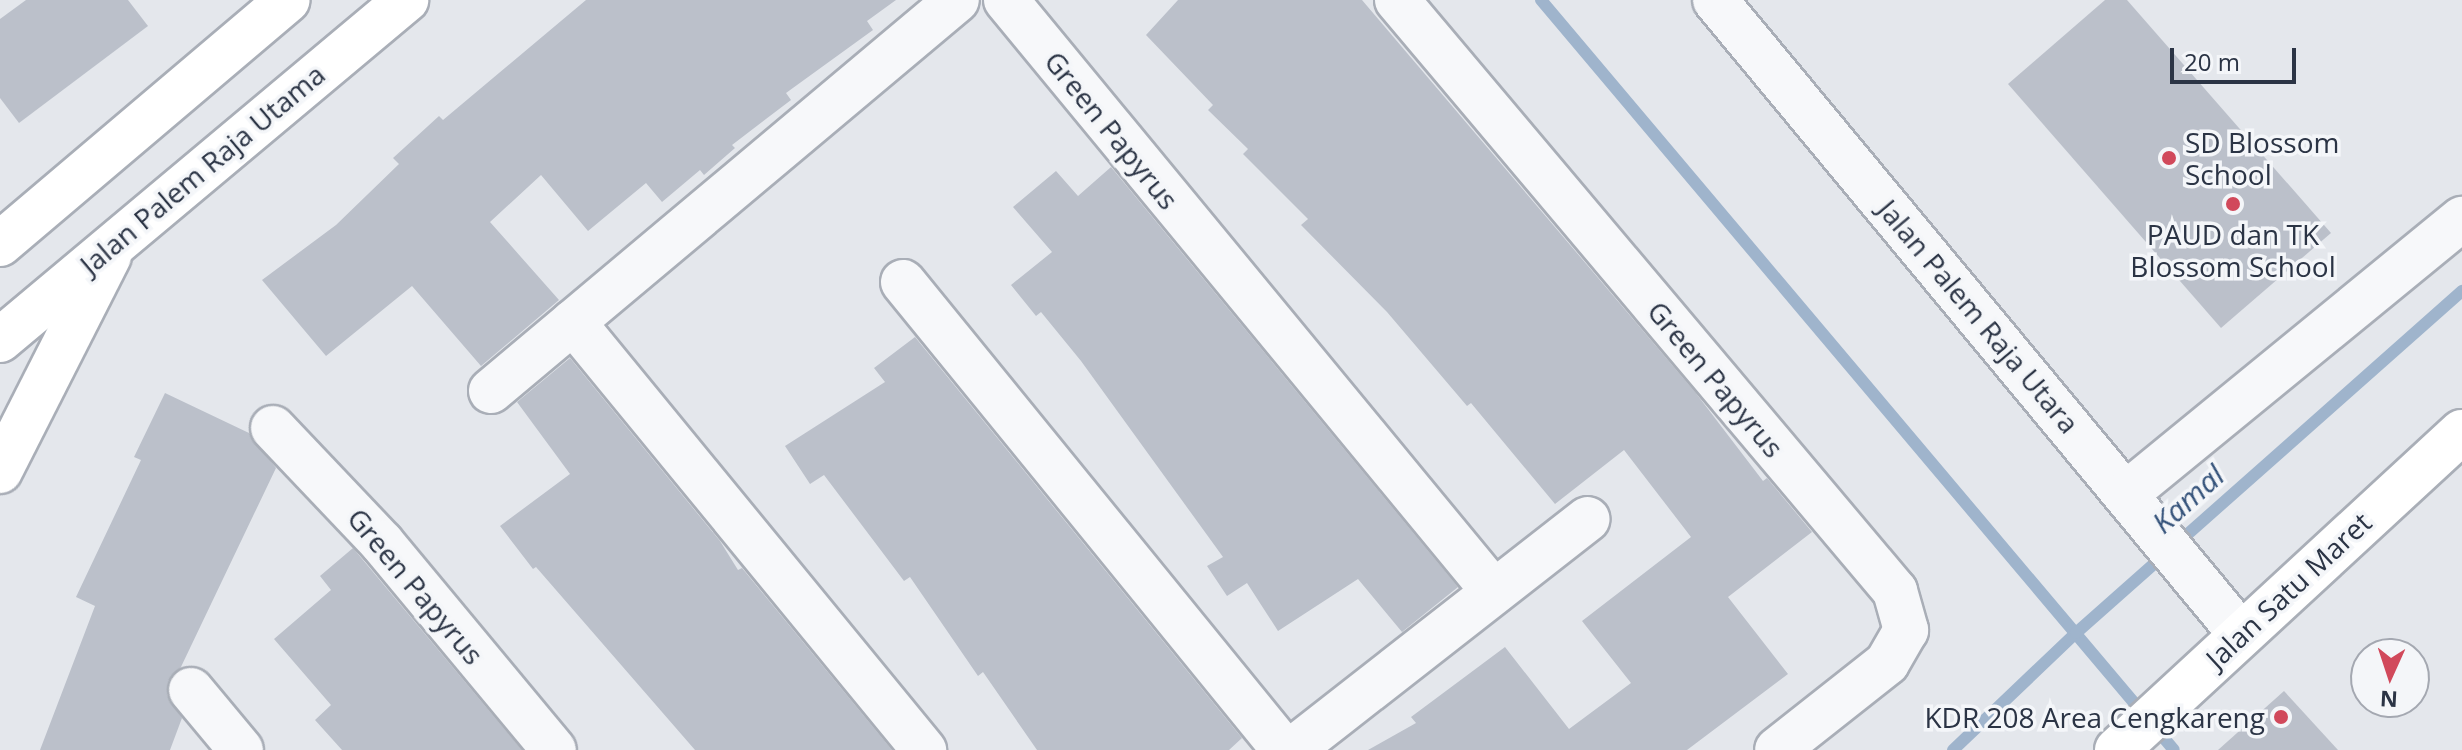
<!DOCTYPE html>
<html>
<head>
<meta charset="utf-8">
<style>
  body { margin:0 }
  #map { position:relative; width:2462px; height:750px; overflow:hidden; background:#e4e7ec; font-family:"Open Sans",sans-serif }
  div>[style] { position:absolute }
  .stream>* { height:12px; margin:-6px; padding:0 6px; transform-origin:6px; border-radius:6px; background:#9fb4cc }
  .building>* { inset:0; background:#bbc0ca }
  .roads { filter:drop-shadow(2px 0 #a9aeb7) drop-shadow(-2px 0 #a9aeb7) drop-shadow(0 2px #a9aeb7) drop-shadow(0 -2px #a9aeb7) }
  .street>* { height:44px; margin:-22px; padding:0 22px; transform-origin:22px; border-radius:22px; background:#f7f8fa }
  .secondary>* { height:44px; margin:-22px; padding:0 22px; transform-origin:22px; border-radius:22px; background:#fff }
  .dots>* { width:22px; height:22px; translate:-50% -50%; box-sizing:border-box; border:4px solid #f4f6f9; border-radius:50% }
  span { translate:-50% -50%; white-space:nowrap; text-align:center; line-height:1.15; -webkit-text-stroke:7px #f4f6f9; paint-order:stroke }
  .street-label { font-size:28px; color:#2b3445 }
  .poi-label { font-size:28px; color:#2b3445 }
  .left { translate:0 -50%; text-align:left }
  .right { translate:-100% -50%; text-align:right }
  .water-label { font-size:30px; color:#34527a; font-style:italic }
  .north { position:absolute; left:2350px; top:638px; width:80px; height:80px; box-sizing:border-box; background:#f4f6f9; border:2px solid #a4a8b1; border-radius:50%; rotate:183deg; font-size:22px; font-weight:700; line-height:32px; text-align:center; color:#2b3445 }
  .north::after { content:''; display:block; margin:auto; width:28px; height:36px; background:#d1495b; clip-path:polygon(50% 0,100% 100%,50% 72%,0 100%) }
  .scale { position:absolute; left:2170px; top:48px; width:126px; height:36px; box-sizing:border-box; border:4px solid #2b3445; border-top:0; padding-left:10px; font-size:24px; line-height:28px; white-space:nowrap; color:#2b3445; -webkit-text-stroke:6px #f4f6f9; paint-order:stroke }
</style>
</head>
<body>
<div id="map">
  <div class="stream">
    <i style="left:1541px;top:0;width:981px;rotate:49.84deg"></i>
    <i style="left:1953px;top:750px;width:170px;rotate:-43.6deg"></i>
    <i style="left:2076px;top:633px;width:516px;rotate:-41.54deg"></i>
  </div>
  <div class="building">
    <i style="clip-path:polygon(26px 0,128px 0,148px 26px,19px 123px,0 98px,0 19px)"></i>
    <i style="clip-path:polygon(586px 0,896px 0,867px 21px,873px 30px,786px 93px,791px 100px,732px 145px,735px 148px,704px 175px,700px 170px,662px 202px,646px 183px,588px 231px,541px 175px,490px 222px,559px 300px,481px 366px,412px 286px,326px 356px,262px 280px,336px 225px,399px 164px,393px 158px,439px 116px,443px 120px)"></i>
    <i style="clip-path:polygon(1178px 0,1362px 0,1695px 392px,1763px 481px,1767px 478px,1812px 532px,1728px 597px,1788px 674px,1687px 750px,1368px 750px,1416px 723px,1411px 717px,1505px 647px,1569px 729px,1631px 683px,1582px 621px,1691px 537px,1624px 450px,1555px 504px,1471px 403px,1467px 406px,1387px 312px,1301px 225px,1308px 219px,1243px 154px,1248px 149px,1208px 110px,1213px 105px,1146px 35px)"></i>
    <i style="clip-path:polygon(2105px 0,2127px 0,2331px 233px,2221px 328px,2008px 84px)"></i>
    <i style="clip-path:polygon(1111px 167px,1458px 587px,1402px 632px,1358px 579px,1278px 631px,1247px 583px,1227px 596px,1207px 566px,1223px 557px,1081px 361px,1041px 312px,1036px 316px,1011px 285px,1052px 252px,1013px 207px,1056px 171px,1078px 196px)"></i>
    <i style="clip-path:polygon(915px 337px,1242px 738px,1229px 750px,1037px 750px,983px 672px,978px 676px,910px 577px,904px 581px,824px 475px,810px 484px,785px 446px,885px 382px,874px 368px)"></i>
    <i style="clip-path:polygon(570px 358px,720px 541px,738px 570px,742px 568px,892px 750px,695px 750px,536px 567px,533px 569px,500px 526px,570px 474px,517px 402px)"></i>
    <i style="clip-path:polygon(165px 393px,249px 433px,276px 468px,180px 669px,168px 681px,167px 695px,182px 718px,170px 750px,40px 750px,95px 606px,76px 597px,141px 460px,134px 457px)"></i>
    <i style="clip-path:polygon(353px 548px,363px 560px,522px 750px,342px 750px,315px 720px,331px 705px,274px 639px,331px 590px,320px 576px)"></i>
    <i style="clip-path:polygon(2284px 691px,2338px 750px,2218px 750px)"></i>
  </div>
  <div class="roads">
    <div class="street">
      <i style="left:1006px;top:0;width:767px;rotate:50.5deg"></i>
      <i style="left:1397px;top:0;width:773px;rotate:49.88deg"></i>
      <i style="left:1895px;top:591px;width:41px;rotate:74.2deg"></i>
      <i style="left:1906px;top:630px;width:38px;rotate:120deg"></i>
      <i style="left:1887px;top:663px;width:140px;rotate:141.7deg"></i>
      <i style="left:1715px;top:0;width:822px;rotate:50.33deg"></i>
      <i style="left:903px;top:282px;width:603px;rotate:50.85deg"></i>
      <i style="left:573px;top:322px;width:554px;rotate:50.65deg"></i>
      <i style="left:491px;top:391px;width:608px;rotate:-40deg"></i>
      <i style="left:273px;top:428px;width:158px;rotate:46.5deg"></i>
      <i style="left:382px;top:543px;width:269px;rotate:50.3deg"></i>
      <i style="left:2127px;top:493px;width:433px;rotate:-39.3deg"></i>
      <i style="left:191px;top:690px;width:78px;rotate:50.2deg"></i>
      <i style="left:1292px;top:750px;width:375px;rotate:-38deg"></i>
    </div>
    <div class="secondary">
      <i style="left:0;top:244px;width:377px;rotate:-40.3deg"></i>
      <i style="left:0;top:340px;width:530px;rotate:-39.94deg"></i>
      <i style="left:0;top:471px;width:241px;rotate:-63.1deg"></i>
      <i style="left:2117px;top:750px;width:469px;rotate:-42.7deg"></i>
    </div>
  </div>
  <div class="dots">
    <i style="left:2169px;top:158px;background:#d1495b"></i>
    <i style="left:2233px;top:204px;background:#d1495b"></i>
    <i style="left:2281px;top:717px;background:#d1495b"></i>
  </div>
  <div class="street-label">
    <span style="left:1112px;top:130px;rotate:51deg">Green Papyrus</span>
    <span style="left:202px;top:169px;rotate:-40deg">Jalan Palem Raja Utama</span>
    <span style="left:1979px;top:316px;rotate:50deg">Jalan Palem Raja Utara</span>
    <span style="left:1716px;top:379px;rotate:50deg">Green Papyrus</span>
    <span style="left:416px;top:586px;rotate:50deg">Green Papyrus</span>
    <span style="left:2288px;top:590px;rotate:-43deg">Jalan Satu Maret</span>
  </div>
  <div class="poi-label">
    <span class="left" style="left:2185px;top:158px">SD Blossom<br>School</span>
    <span style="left:2233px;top:250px">PAUD dan TK<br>Blossom School</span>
    <span class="right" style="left:2265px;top:717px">KDR 208 Area Cengkareng</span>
  </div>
  <div class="water-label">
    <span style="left:2188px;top:499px;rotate:-42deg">Kamal</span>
  </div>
  <div class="north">N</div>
  <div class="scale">20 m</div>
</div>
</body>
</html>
